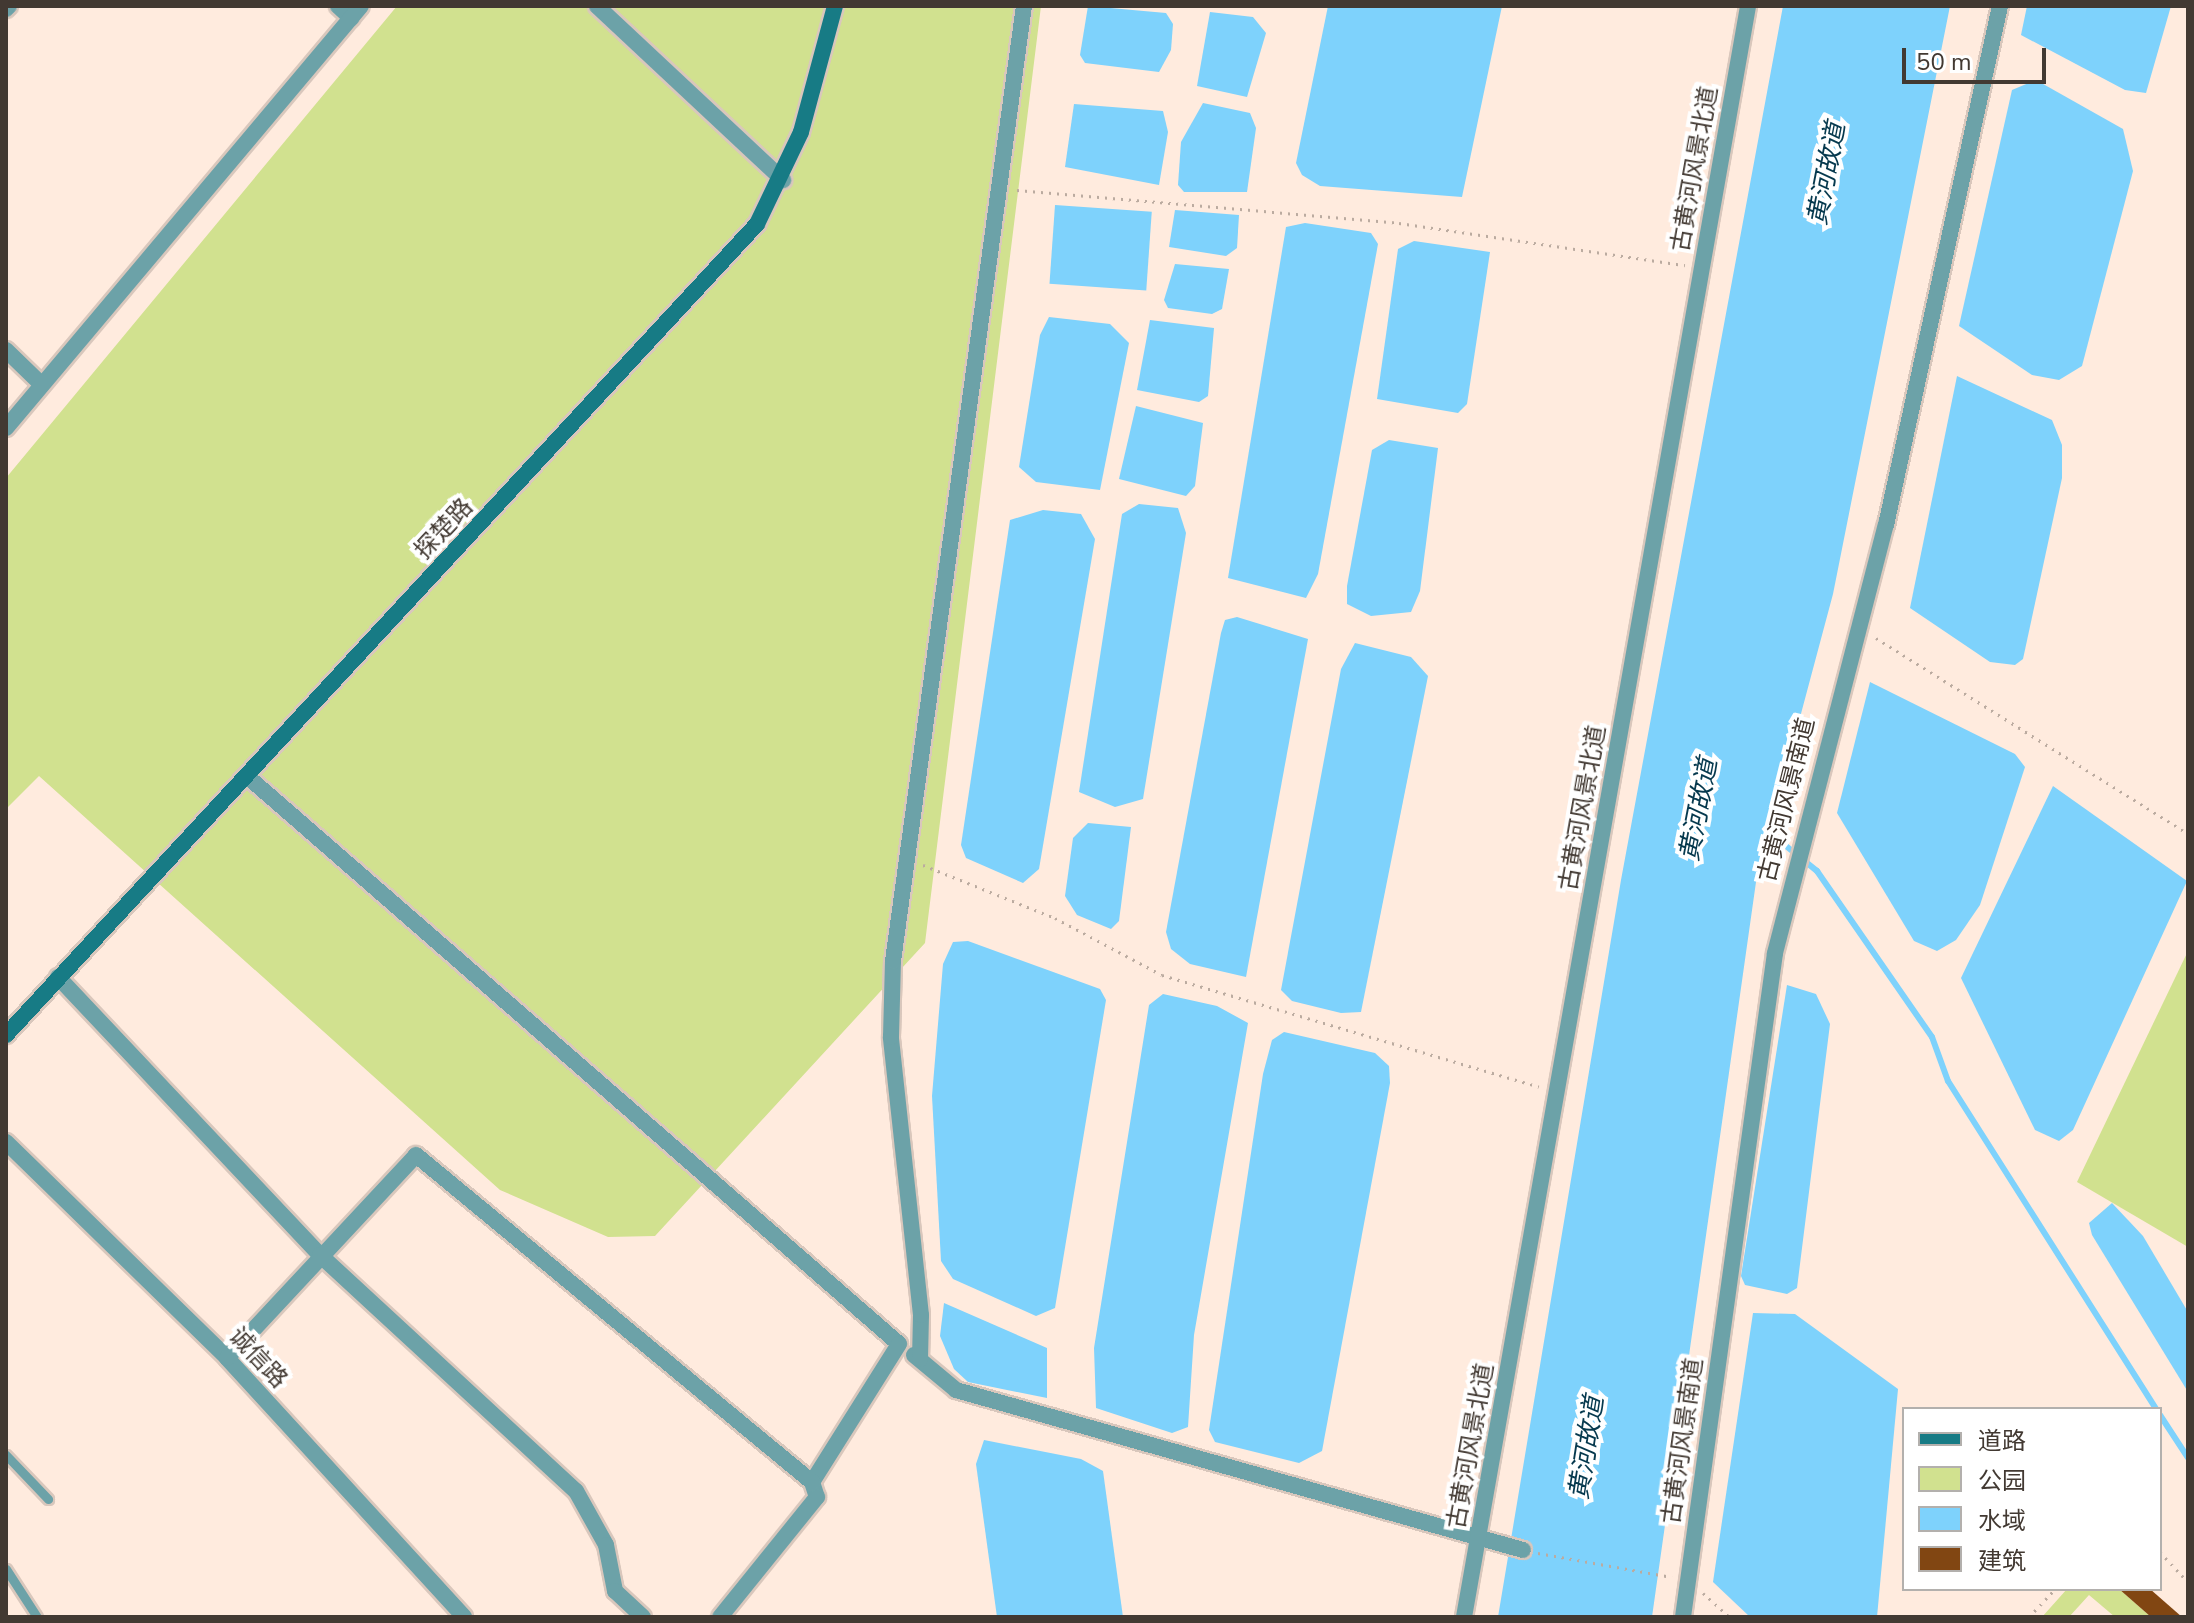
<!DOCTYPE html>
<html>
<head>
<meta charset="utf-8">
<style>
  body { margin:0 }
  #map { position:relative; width:2194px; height:1623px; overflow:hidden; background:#ffebde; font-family:"Nunito Sans","Noto Sans SC",sans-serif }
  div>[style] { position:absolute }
  .green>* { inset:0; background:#d1e18f }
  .water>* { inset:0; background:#7ed2fc; transform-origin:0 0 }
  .stream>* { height:6px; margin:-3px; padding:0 3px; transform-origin:3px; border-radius:3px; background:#7ed2fc }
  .building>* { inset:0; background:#814612 }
  .path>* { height:3px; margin-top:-1.5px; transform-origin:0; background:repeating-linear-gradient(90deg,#bbaba0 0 2px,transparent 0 8px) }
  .roads { filter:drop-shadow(2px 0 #d9c7bc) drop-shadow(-2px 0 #d9c7bc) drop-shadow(0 2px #d9c7bc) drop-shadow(0 -2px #d9c7bc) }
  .lane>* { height:9px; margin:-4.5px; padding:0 4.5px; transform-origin:4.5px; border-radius:4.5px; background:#6ca2a8 }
  .street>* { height:16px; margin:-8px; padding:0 8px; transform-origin:8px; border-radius:8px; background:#6ca2a8 }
  .secondary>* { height:16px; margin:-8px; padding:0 8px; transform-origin:8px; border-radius:8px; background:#177b85 }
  span { translate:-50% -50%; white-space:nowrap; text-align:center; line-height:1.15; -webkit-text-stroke:8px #fff; paint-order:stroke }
  .street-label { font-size:24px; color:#423932 }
  .water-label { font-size:26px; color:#06394e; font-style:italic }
  .frame { position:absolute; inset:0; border:8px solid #423932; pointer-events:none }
  .legend { position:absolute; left:1902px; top:1407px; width:260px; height:184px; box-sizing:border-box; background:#fff; border:2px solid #b3b0ad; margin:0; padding:10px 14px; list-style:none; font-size:24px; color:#423932 }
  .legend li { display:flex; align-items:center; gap:16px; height:40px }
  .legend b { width:40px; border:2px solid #b3b0ad }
  .scale { position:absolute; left:1902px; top:48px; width:144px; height:36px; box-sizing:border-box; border:4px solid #423932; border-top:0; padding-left:10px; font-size:24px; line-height:28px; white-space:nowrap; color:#423932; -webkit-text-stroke:6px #fff; paint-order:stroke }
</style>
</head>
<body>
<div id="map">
  <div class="green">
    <i style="clip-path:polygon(397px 6px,1041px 6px,925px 943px,655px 1236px,608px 1237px,500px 1190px,39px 776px,6px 809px,6px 478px)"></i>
    <i style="clip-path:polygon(2188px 951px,2188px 1247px,2077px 1182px)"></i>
    <i style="clip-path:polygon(2067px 1589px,2119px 1589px,2151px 1617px,2115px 1617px,2089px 1595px,2069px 1617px,2042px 1617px)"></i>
  </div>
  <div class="water">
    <i style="clip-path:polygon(1088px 6px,1166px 13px,1173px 24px,1171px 50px,1159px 72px,1085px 63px,1080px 55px)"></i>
    <i style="clip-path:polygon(1328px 6px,1502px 6px,1462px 197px,1320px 186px,1302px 175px,1296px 163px)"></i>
    <i style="clip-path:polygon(1783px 6px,1950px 6px,1833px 594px,1756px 882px,1652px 1617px,1498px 1617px,1621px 880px)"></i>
    <i style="clip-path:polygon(2027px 6px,2171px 6px,2146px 93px,2125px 90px,2021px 35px)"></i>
    <i style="clip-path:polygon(1210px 12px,1253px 17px,1266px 33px,1247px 97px,1197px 86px)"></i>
    <i style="clip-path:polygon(2036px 80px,2123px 129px,2133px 171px,2082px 366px,2059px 380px,2032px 375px,1959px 326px,2012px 90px)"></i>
    <i style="clip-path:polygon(1203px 103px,1250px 113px,1256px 128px,1247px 192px,1184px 192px,1178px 185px,1181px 142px)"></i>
    <i style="clip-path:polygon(1074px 104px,1163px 111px,1168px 132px,1159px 185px,1065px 167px)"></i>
    <i style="left:1055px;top:205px;width:97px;height:79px;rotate:4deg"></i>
    <i style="clip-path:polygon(1175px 210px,1239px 215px,1237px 248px,1226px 256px,1169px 247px)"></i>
    <i style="clip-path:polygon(1305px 223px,1371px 233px,1378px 244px,1318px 574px,1306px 598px,1228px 578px,1286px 227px)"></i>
    <i style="clip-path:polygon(1414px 241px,1490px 252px,1467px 404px,1458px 413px,1377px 399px,1398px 249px)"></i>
    <i style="clip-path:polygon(1175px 264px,1229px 269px,1222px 309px,1212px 314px,1168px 308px,1164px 300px)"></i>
    <i style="clip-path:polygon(1049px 317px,1110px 324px,1129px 343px,1100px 490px,1036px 482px,1019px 467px,1040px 335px)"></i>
    <i style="clip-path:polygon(1150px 320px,1214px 328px,1208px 396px,1199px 402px,1137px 390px)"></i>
    <i style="clip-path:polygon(1957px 376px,2052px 420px,2062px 445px,2062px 478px,2023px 659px,2015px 665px,1990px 662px,1910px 608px)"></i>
    <i style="clip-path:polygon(1136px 406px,1203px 423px,1195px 486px,1186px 496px,1119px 479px)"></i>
    <i style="clip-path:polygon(1389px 440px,1438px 448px,1420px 591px,1411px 612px,1371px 616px,1347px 604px,1347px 586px,1372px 450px)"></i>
    <i style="clip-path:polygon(1139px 504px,1178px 508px,1186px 533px,1143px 799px,1115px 807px,1079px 792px,1122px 514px)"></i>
    <i style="clip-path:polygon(1043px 510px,1081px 514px,1095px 539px,1039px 869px,1023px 883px,966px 858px,961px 845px,1010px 520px)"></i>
    <i style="clip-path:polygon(1237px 617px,1308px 639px,1246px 977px,1190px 964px,1171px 949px,1166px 932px,1221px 633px,1225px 620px)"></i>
    <i style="clip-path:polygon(1355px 643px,1411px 657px,1428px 676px,1361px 1012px,1341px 1013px,1292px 1001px,1281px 990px,1341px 669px)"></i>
    <i style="clip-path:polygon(1870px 682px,2015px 754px,2025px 767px,1980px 905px,1956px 940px,1937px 951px,1914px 941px,1837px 813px)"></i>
    <i style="clip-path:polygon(2053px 786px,2187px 881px,2073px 1130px,2059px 1141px,2035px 1130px,1961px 978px)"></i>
    <i style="clip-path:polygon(1088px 823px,1131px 827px,1119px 921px,1111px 929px,1077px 915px,1065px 896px,1073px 838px)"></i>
    <i style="clip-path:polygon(968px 941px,1100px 989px,1106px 1000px,1055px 1308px,1036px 1316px,953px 1279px,941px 1261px,932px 1096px,943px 964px,953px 942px)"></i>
    <i style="clip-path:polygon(1787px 985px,1816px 994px,1830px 1024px,1797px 1288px,1787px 1294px,1745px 1285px,1741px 1276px)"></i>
    <i style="clip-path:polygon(1163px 994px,1217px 1006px,1248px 1023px,1194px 1335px,1188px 1427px,1172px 1433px,1096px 1408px,1094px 1348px,1149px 1005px)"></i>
    <i style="clip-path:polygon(1284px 1032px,1375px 1053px,1389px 1066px,1390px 1083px,1322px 1451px,1299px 1463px,1215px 1442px,1209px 1430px,1263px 1074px,1272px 1040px)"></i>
    <i style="clip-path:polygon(2112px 1203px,2143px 1236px,2188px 1312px,2188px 1392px,2092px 1235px,2089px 1223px)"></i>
    <i style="clip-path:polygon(944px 1303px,1047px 1348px,1047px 1398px,968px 1382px,954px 1369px,940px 1336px)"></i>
    <i style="clip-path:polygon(1753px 1313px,1795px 1314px,1898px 1389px,1877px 1617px,1750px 1617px,1713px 1582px)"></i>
    <i style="clip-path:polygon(984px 1440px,1081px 1459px,1103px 1471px,1123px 1617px,997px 1617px,976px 1464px)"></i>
  </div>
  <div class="stream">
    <i style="left:1765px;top:829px;width:67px;rotate:38.9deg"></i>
    <i style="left:1817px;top:871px;width:202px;rotate:55.3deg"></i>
    <i style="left:1932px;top:1037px;width:47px;rotate:70deg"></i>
    <i style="left:1948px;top:1081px;width:388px;rotate:57.6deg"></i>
    <i style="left:2160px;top:1415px;width:51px;rotate:56.9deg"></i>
  </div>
  <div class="building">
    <i style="clip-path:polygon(2119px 1589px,2150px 1589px,2182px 1617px,2151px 1617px)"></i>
  </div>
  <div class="path">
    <i style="left:1017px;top:190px;width:383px;rotate:4.9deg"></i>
    <i style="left:1399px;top:223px;width:289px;rotate:8.4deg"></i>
    <i style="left:1876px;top:638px;width:368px;rotate:32.1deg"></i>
    <i style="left:923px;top:865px;width:142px;rotate:21.9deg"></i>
    <i style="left:1055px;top:918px;width:121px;rotate:28deg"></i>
    <i style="left:1162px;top:975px;width:393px;rotate:16.5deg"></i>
    <i style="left:2160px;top:1552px;width:41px;rotate:47deg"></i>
    <i style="left:1538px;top:1553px;width:136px;rotate:10.2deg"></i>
    <i style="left:1703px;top:1593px;width:36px;rotate:42deg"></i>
    <i style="left:2029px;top:1617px;width:38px;rotate:-47deg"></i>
  </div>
  <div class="roads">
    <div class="lane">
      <i style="left:6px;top:1455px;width:61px;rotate:46.3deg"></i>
      <i style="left:6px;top:1569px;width:57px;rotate:57.1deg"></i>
    </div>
    <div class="street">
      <i style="left:338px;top:6px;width:18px;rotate:43deg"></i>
      <i style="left:597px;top:6px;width:255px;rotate:43.1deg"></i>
      <i style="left:6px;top:9px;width:4px;rotate:-45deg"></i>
      <i style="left:6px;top:350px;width:50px;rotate:44.2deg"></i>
      <i style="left:6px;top:428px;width:551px;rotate:-49.93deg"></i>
      <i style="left:248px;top:777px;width:863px;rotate:41.05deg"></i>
      <i style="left:899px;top:1344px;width:163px;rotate:122.2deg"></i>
      <i style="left:812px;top:1482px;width:16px;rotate:72deg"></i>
      <i style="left:817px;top:1497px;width:154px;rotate:128.9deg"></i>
      <i style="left:58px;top:977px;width:382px;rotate:46.7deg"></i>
      <i style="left:320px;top:1255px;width:348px;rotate:42.7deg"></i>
      <i style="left:576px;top:1491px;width:62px;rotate:60.9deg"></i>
      <i style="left:606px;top:1545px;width:47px;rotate:78.9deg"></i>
      <i style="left:615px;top:1591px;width:38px;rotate:43deg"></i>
      <i style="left:6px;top:1142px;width:309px;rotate:44.3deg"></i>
      <i style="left:227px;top:1358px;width:351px;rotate:47.5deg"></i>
      <i style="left:914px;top:1355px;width:55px;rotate:39.8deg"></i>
      <i style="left:956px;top:1390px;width:589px;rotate:15.76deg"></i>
      <i style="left:227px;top:1358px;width:277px;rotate:-47deg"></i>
      <i style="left:416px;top:1155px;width:514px;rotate:39.55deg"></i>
      <i style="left:920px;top:1359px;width:44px;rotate:-88.7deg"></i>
      <i style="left:921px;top:1315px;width:280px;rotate:-96.2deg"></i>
      <i style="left:891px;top:1037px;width:76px;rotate:-88.5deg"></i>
      <i style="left:893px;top:961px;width:964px;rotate:-82.19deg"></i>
      <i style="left:1464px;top:1617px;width:1636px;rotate:-80deg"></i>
      <i style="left:1683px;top:1617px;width:670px;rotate:-82.11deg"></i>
      <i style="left:1775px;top:953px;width:442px;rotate:-75.5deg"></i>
      <i style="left:1886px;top:525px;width:531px;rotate:-77.61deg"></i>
    </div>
    <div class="secondary">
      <i style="left:6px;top:1035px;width:1105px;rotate:-47.2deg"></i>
      <i style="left:757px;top:224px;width:102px;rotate:-64.4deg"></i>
      <i style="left:801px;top:132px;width:131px;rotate:-74.9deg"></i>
    </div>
  </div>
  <div class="street-label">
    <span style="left:1695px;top:169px;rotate:-80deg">古黄河风景北道</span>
    <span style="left:444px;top:529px;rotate:-47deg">探楚路</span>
    <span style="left:1787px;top:800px;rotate:-76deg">古黄河风景南道</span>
    <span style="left:1583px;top:808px;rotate:-80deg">古黄河风景北道</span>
    <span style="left:258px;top:1358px;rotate:47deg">诚信路</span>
    <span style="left:1683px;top:1441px;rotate:-82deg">古黄河风景南道</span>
    <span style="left:1471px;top:1446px;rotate:-80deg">古黄河风景北道</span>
  </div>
  <div class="water-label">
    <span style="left:1827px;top:174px;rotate:-79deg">黄河故道</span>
    <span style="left:1699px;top:810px;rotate:-79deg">黄河故道</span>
    <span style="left:1587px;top:1448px;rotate:-81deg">黄河故道</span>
  </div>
  <div class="frame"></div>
  <ul class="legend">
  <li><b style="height:10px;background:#177b85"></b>道路</li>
  <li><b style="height:22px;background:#d1e18f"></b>公园</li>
  <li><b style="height:22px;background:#7ed2fc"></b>水域</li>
  <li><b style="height:22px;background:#814612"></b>建筑</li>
  </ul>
  <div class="scale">50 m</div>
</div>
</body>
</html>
